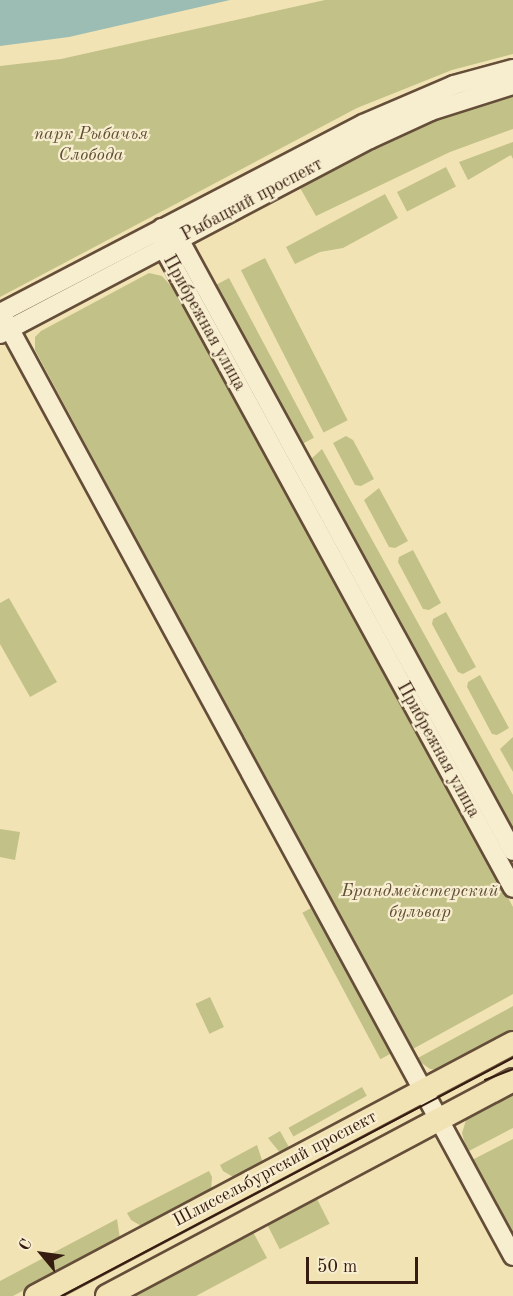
<!DOCTYPE html>
<html>
<head>
<meta charset="utf-8">
<style>
  body { margin:0 }
  #map { position:relative; width:513px; height:1296px; overflow:hidden; background:#f2e3b5; font-family:"Old Standard TT",serif }
  div>[style] { position:absolute }
  .green>* { inset:0; background:#c2c188; transform-origin:0 0 }
  .water>* { inset:0; background:#9cbdb3 }
  .roads { filter:drop-shadow(2px 0 #654e39) drop-shadow(-2px 0 #654e39) drop-shadow(0 2px #654e39) drop-shadow(0 -2px #654e39) }
  .minor>* { height:18px; margin:-9px; padding:0 9px; transform-origin:9px; border-radius:9px; background:#f7edcf }
  .major>* { height:22px; margin:-11px; padding:0 11px; transform-origin:11px; border-radius:11px; background:#f2e3b5 }
  .tram>* { height:1.5px; margin:-0.75px; padding:0 0.75px; transform-origin:0.75px; border-radius:0.75px; background:#361c10 }
  span { translate:-50% -50%; white-space:nowrap; text-align:center; line-height:1.15; -webkit-text-stroke:4.5px #f7edcf; paint-order:stroke }
  .park-label { font-size:18px; color:#604e34; font-style:italic }
  .street-label { font-size:18px; color:#361c10 }
  .north { position:absolute; left:12px; top:1224px; width:60px; height:60px; -webkit-text-stroke:4px #f7edcf; paint-order:stroke; rotate:299deg; font-size:16px; font-weight:700; line-height:24px; text-align:center; color:#361c10 }
  .north::after { content:''; display:block; margin:auto; width:21px; height:27px; background:#361c10; clip-path:polygon(50% 0,100% 100%,50% 72%,0 100%) }
  .scale { position:absolute; left:306px; top:1257px; width:112px; height:27px; box-sizing:border-box; border:3px solid #361c10; border-top:0; padding-left:8px; font-size:18px; line-height:21px; white-space:nowrap; color:#361c10; -webkit-text-stroke:4px #f7edcf; paint-order:stroke }
</style>
</head>
<body>
<div id="map">
  <div class="green">
    <i style="clip-path:polygon(325px 0,513px 0,513px 54px,452px 70px,357px 108px,0 297px,0 66px,61px 59px)"></i>
    <i style="clip-path:polygon(513px 95px,513px 129px,450px 152px,316px 216px,299px 186px,374px 147px,469px 106px)"></i>
    <i style="clip-path:polygon(513px 142px,513px 159px,511px 155px,468px 180px,459px 162px)"></i>
    <i style="left:446px;top:167px;width:22px;height:55px;rotate:63deg"></i>
    <i style="clip-path:polygon(385px 194px,398px 218px,343px 248px,320px 252px,295px 264px,286px 247px)"></i>
    <i style="left:265px;top:258px;width:182px;height:27px;rotate:63deg"></i>
    <i style="clip-path:polygon(149px 273px,162px 276px,172px 287px,196px 326px,513px 907px,513px 994px,411px 1050px,35px 350px,35px 337px,41px 331px)"></i>
    <i style="left:229px;top:278px;width:181px;height:15px;rotate:62deg"></i>
    <i style="clip-path:polygon(346px 436px,353px 440px,374px 479px,361px 486px,355px 485px,333px 443px)"></i>
    <i style="clip-path:polygon(322px 449px,513px 795px,513px 828px,311px 459px)"></i>
    <i style="clip-path:polygon(379px 488px,408px 541px,395px 548px,389px 547px,364px 500px)"></i>
    <i style="clip-path:polygon(413px 550px,441px 603px,429px 610px,423px 609px,398px 562px,399px 557px)"></i>
    <i style="clip-path:polygon(9px 598px,57px 682px,30px 697px,0 644px,0 603px)"></i>
    <i style="clip-path:polygon(446px 612px,476px 667px,463px 674px,458px 672px,432px 624px,433px 619px)"></i>
    <i style="clip-path:polygon(480px 675px,509px 728px,497px 735px,492px 734px,467px 687px,468px 682px)"></i>
    <i style="clip-path:polygon(513px 737px,513px 772px,500px 749px)"></i>
    <i style="clip-path:polygon(0 829px,20px 832px,15px 860px,0 857px)"></i>
    <i style="left:313px;top:907px;width:166px;height:12px;rotate:62deg"></i>
    <i style="left:210px;top:997px;width:33px;height:16px;rotate:65deg"></i>
    <i style="clip-path:polygon(513px 1006px,513px 1030px,439px 1070px,430px 1069px,416px 1059px)"></i>
    <i style="left:362px;top:1087px;width:10px;height:84px;rotate:61deg"></i>
    <i style="clip-path:polygon(513px 1093px,513px 1128px,467px 1152px,462px 1133px,467px 1117px)"></i>
    <i style="clip-path:polygon(280px 1131px,290px 1149px,281px 1154px,268px 1138px)"></i>
    <i style="clip-path:polygon(513px 1139px,513px 1238px,472px 1160px)"></i>
    <i style="clip-path:polygon(257px 1145px,263px 1163px,235px 1178px,223px 1171px,220px 1165px)"></i>
    <i style="clip-path:polygon(209px 1171px,212px 1177px,211px 1191px,143px 1227px,131px 1220px,127px 1213px)"></i>
    <i style="left:316px;top:1197px;width:30px;height:56px;rotate:63deg"></i>
    <i style="clip-path:polygon(117px 1219px,120px 1239px,13px 1296px,0 1296px,0 1281px)"></i>
    <i style="clip-path:polygon(252px 1230px,267px 1258px,196px 1296px,128px 1296px)"></i>
  </div>
  <div class="water">
    <i style="clip-path:polygon(0 0,230px 0,69px 37px,0 46px)"></i>
  </div>
  <div class="roads">
    <div class="minor">
      <i style="left:162px;top:228px;width:19px;rotate:87deg"></i>
      <i style="left:163px;top:247px;width:730px;rotate:61.36deg"></i>
      <i style="left:162px;top:228px;width:20px;rotate:33deg"></i>
      <i style="left:179px;top:239px;width:697px;rotate:61.38deg"></i>
      <i style="left:0;top:313px;width:409px;rotate:-27.5deg"></i>
      <i style="left:363px;top:124px;width:99px;rotate:-23.2deg"></i>
      <i style="left:454px;top:85px;width:61px;rotate:-15.2deg"></i>
      <i style="left:1px;top:313px;width:1073px;rotate:61.5deg"></i>
      <i style="left:0;top:334px;width:418px;rotate:-27.8deg"></i>
      <i style="left:370px;top:139px;width:67px;rotate:-24.7deg"></i>
      <i style="left:431px;top:111px;width:86px;rotate:-17.6deg"></i>
    </div>
    <div class="major">
      <i style="left:36px;top:1296px;width:540px;rotate:-27.94deg"></i>
      <i style="left:107px;top:1296px;width:460px;rotate:-28deg"></i>
    </div>
  </div>
  <div class="tram">
    <i style="left:485px;top:1080px;width:30px;rotate:-21deg"></i>
    <i style="left:62px;top:1296px;width:510px;rotate:-27.82deg"></i>
  </div>
  <div class="park-label">
    <span style="left:91px;top:145px">парк Рыбачья<br>Слобода</span>
    <span style="left:420px;top:902px">Брандмейстерский<br>бульвар</span>
  </div>
  <div class="street-label">
    <span style="left:252px;top:200px;rotate:-28deg">Рыбацкий проспект</span>
    <span style="left:204px;top:323px;rotate:61deg">Прибрежная улица</span>
    <span style="left:438px;top:750px;rotate:61deg">Прибрежная улица</span>
    <span style="left:275px;top:1169px;rotate:-28deg">Шлиссельбургский проспект</span>
  </div>
  <div class="north">С</div>
  <div class="scale">50 m</div>
</div>
</body>
</html>
